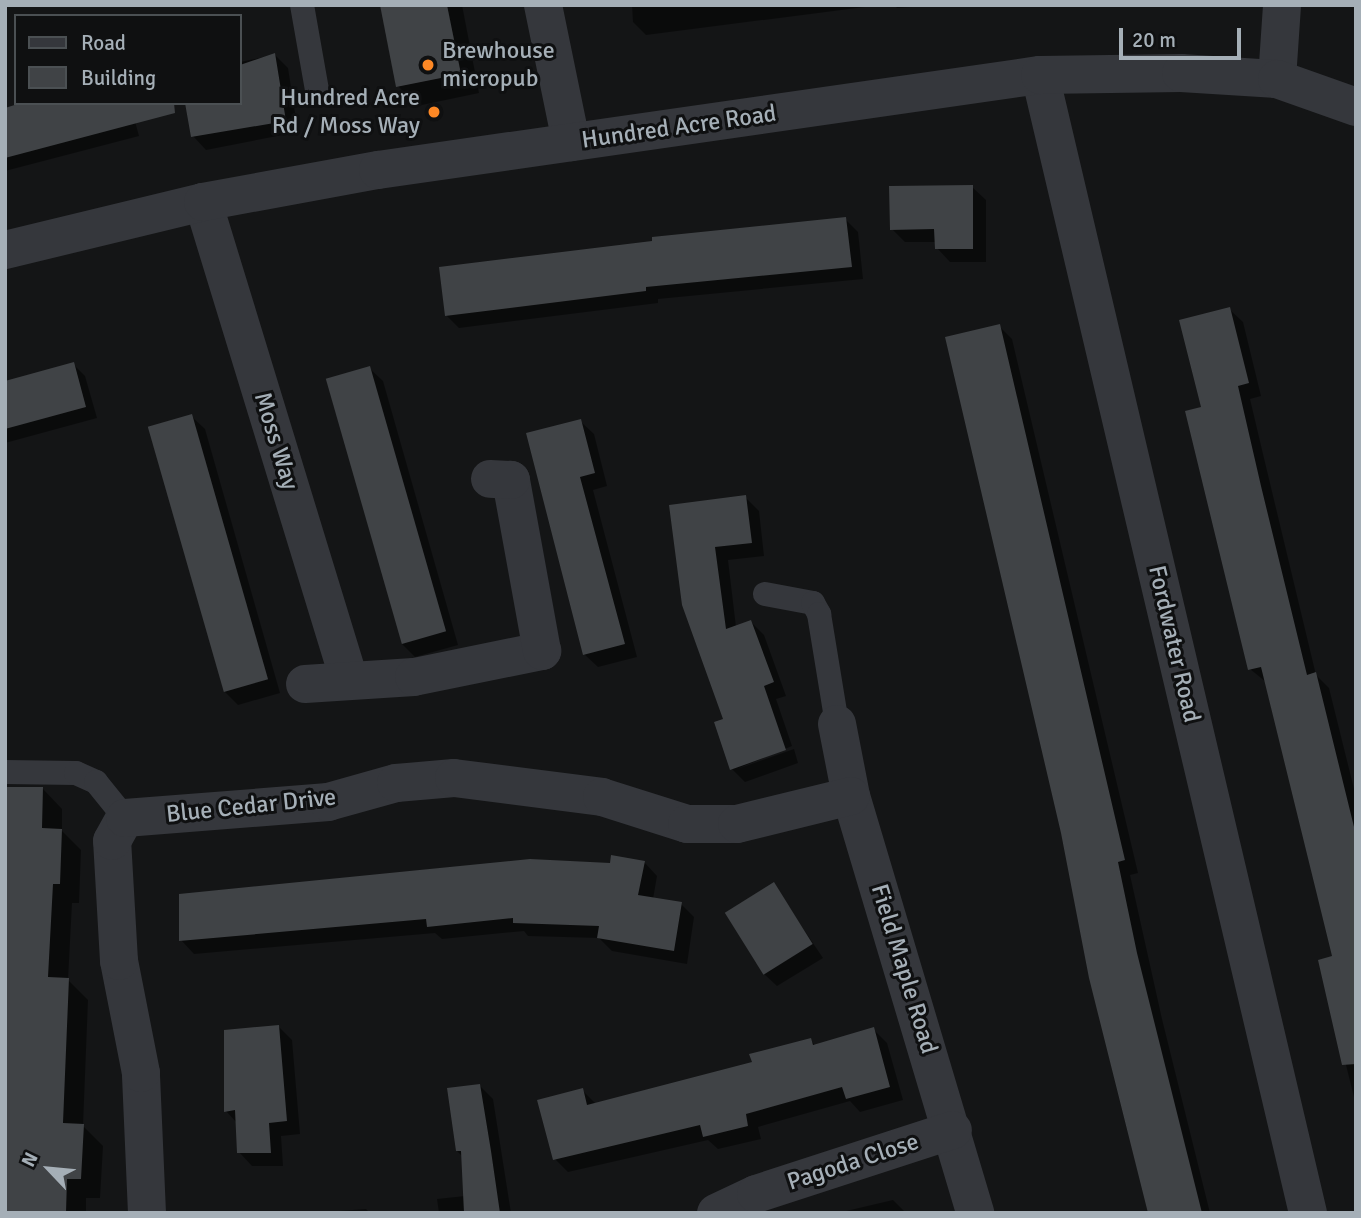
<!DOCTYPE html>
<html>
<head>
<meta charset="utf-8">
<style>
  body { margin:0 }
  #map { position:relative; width:1361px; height:1218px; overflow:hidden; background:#141516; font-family:Signika,sans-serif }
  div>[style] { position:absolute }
  .shadow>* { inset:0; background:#0007 }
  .building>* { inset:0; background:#404346; transform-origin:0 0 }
  .lane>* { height:24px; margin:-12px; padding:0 12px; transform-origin:12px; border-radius:12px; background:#35373c }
  .street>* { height:38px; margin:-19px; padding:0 19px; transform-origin:19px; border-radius:19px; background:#35373c }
  .dots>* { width:19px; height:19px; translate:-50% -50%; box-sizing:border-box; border:4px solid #0f1011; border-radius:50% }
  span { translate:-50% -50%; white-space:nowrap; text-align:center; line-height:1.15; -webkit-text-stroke:6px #0f1011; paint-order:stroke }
  .poi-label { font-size:24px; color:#a5afb7 }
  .left { translate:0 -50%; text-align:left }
  .right { translate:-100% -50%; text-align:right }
  .street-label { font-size:24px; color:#a5afb7 }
  .frame { position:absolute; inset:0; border:7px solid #a5afb7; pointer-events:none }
  .legend { position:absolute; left:14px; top:14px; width:228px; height:91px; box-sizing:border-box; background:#0f1011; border:2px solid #4b5053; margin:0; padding:9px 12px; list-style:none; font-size:21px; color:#a5afb7 }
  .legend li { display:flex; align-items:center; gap:14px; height:35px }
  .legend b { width:35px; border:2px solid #4b5053 }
  .north { position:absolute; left:14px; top:1134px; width:70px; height:70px; -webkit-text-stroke:5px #0f1011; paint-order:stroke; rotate:296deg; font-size:19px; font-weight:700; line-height:28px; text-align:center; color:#a5afb7 }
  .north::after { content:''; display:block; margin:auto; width:24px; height:32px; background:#a5afb7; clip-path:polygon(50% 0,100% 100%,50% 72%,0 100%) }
  .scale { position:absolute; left:1119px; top:28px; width:122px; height:32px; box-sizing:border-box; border:4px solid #a5afb7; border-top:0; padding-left:9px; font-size:21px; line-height:24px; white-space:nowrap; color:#a5afb7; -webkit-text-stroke:5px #0f1011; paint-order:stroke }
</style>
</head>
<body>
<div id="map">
  <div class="shadow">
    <i style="clip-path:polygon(382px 5px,462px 5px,479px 93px,417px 106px,398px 86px)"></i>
    <i style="clip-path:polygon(632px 5px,880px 5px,646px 35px,633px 22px)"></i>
    <i style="clip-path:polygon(894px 5px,941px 5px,897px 8px)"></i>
    <i style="clip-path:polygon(275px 55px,288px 68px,298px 132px,206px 150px,193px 136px,240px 103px,240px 62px)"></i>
    <i style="clip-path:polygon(130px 103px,139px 136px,5px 171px,5px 111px)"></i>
    <i style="clip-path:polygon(972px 187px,986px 200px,986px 262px,950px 262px,937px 248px,937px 242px,905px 242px,892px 229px)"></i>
    <i style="clip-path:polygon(845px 219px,858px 232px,863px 279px,658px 299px,658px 303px,459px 328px,446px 315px)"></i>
    <i style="clip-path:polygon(1229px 309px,1243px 322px,1261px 396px,1250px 399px,1263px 454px,1316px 675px,1329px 688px,1356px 797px,1356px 1105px,1320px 961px,1334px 958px,1266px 682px,1250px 669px,1203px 409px)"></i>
    <i style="clip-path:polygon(999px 326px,1012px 339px,1138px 873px,1130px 875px,1162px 1019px,1210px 1213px,1149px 1213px)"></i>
    <i style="clip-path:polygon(73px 364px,85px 376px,97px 418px,5px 443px,5px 382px)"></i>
    <i style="clip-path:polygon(369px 368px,383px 381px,458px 645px,415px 657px,402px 644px)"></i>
    <i style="clip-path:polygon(191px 416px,205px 429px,280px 693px,238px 705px,224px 691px)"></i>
    <i style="clip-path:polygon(580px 421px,594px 434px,607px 486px,593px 490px,637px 657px,598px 667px,584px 654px,528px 435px)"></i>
    <i style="clip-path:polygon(745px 497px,759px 511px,764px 556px,728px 560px,736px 627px,751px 622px,764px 635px,786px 696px,776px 699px,792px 746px,737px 769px,794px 749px,798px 763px,745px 782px,732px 769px,725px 720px,671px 507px)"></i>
    <i style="clip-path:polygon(5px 787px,43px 789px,62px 809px,62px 831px,81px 850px,79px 903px,72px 903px,68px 980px,88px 1000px,83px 1126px,103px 1146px,100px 1198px,86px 1198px,86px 1213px,5px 1213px)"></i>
    <i style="clip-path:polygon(644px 862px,657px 876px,653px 899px,681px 904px,694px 917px,687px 964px,612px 951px,599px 938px,528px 936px,524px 931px,442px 939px,435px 933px,194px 954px,181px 940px)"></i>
    <i style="clip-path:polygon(773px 884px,823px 958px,777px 986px,763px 973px)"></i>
    <i style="clip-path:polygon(279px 1027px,292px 1040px,300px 1134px,281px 1136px,283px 1166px,252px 1166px,239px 1152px,237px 1123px,226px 1111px)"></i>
    <i style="clip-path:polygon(873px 1029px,887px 1043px,903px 1100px,860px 1112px,850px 1101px,758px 1127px,761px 1139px,718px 1149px,708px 1140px,568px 1172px,555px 1159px,582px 1090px,596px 1104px,754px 1063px,810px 1040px,816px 1046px)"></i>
    <i style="clip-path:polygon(479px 1085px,493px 1099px,511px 1213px,439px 1213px,437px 1199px,465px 1196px,463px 1157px,457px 1151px)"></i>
    <i style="clip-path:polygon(893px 1200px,906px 1213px,842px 1213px,842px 1212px)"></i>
    <i style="clip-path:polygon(366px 1209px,370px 1213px,313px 1213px)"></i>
  </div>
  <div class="building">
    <i style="clip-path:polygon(380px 5px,447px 5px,461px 74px,396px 87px)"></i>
    <i style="clip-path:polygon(275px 53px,286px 121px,191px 137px,185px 103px,240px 103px,240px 65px)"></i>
    <i style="clip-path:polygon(21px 103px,174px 103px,175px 113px,5px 158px,5px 108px)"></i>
    <i style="clip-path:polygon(973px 185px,973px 249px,935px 249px,934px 229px,890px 230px,889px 186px)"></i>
    <i style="clip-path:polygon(846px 217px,852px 267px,646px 287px,646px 291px,445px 316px,439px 267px,652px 241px,652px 237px)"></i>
    <i style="clip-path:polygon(1230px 307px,1249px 383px,1238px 386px,1261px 486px,1307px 675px,1316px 672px,1356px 835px,1356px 1064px,1342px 1065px,1318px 960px,1332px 956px,1320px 907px,1261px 667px,1248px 670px,1185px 411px,1201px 407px,1179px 320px)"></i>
    <i style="clip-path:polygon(1000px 324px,1125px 860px,1118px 862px,1137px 953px,1202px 1213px,1148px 1213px,1089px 978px,1061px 833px,945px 337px)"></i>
    <i style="clip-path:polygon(74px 362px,86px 407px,5px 429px,5px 381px)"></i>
    <i style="left:370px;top:366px;width:276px;height:46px;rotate:74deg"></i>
    <i style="left:192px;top:414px;width:276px;height:46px;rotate:74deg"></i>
    <i style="clip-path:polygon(581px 419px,595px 473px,580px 477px,625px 644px,583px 655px,526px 433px)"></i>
    <i style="clip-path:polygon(746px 495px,752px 543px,715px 547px,726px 629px,751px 620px,774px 682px,764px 686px,786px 750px,730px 770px,714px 722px,723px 719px,682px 605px,669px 505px)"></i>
    <i style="clip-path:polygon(5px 787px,43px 787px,42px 828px,62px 829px,60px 884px,53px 884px,48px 977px,69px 978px,63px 1123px,84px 1124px,81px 1179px,67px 1179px,66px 1213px,5px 1213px)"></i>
    <i style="clip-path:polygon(611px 855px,645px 861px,638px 895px,682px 902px,674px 951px,597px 938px,599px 926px,513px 923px,513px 918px,427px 927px,426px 919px,179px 941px,179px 894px,530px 859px,610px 863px)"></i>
    <i style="left:774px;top:882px;width:73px;height:58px;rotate:58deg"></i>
    <i style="clip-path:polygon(279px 1025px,287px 1121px,269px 1123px,271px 1153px,237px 1153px,235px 1110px,224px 1112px,224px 1030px)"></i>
    <i style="clip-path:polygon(874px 1027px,890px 1087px,846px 1099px,842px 1087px,746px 1114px,748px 1126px,703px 1137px,700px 1125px,553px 1160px,537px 1100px,583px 1088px,587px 1105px,752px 1062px,749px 1054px,811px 1038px,813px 1045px)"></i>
    <i style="clip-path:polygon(480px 1084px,491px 1151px,500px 1213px,464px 1213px,461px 1151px,456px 1151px,447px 1088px)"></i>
  </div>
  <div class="lane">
    <i style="left:302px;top:5px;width:86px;rotate:80deg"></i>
    <i style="left:765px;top:594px;width:49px;rotate:10.6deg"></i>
    <i style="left:813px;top:603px;width:13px;rotate:61deg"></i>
    <i style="left:819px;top:614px;width:111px;rotate:80.7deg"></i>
    <i style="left:5px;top:772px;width:71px;rotate:0.8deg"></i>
    <i style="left:76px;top:773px;width:22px;rotate:24deg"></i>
    <i style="left:96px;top:782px;width:46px;rotate:51.1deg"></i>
  </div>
  <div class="street">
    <i style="left:543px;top:5px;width:140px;rotate:78.4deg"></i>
    <i style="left:1040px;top:75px;width:1169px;rotate:76.75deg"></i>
    <i style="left:1277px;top:79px;width:74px;rotate:-86.1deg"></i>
    <i style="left:203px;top:202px;width:500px;rotate:73deg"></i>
    <i style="left:5px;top:250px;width:204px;rotate:-13.6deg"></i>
    <i style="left:203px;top:202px;width:178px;rotate:-10.4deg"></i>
    <i style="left:378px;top:170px;width:669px;rotate:-8.17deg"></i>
    <i style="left:1040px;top:75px;width:141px;rotate:-0.8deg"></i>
    <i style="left:1181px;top:73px;width:96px;rotate:3.6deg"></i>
    <i style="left:1277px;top:79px;width:84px;rotate:19.5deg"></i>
    <i style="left:305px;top:684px;width:109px;rotate:-3.7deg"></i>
    <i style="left:414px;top:677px;width:131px;rotate:-11.5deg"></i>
    <i style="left:542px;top:651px;width:174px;rotate:-100.3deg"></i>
    <i style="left:511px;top:480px;width:21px;rotate:-177deg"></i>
    <i style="left:837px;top:724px;width:73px;rotate:79deg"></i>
    <i style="left:851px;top:796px;width:435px;rotate:73.4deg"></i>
    <i style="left:147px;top:1213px;width:140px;rotate:-92.5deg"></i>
    <i style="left:141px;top:1073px;width:114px;rotate:-101.1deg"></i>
    <i style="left:119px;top:961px;width:120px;rotate:-93.3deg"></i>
    <i style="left:112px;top:841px;width:26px;rotate:-61deg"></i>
    <i style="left:125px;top:818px;width:204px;rotate:-4.5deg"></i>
    <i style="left:328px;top:802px;width:71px;rotate:-15.6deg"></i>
    <i style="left:396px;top:783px;width:58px;rotate:-4.9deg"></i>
    <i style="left:454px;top:778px;width:149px;rotate:7.3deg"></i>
    <i style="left:602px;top:797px;width:89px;rotate:17.6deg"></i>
    <i style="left:687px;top:824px;width:50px"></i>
    <i style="left:737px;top:824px;width:117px;rotate:-13.8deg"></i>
    <i style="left:716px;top:1213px;width:44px;rotate:-25.4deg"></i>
    <i style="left:756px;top:1194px;width:207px;rotate:-18deg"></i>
  </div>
  <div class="dots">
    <i style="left:428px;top:65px;background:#fd8825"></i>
    <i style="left:434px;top:112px;background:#fd8825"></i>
  </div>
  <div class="poi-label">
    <span class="left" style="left:442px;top:65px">Brewhouse<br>micropub</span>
    <span class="right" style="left:420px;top:112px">Hundred Acre<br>Rd / Moss Way</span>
  </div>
  <div class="street-label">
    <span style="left:679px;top:127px;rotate:-8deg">Hundred Acre Road</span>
    <span style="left:276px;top:441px;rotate:73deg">Moss Way</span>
    <span style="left:1174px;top:644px;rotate:77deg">Fordwater Road</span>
    <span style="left:251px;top:806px;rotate:-6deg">Blue Cedar Drive</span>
    <span style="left:904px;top:969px;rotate:73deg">Field Maple Road</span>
    <span style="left:853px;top:1162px;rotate:-18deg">Pagoda Close</span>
  </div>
  <div class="frame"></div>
  <ul class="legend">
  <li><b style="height:9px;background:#35373c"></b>Road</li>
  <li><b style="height:19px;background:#404346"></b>Building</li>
  </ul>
  <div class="north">N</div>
  <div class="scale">20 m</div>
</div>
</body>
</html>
